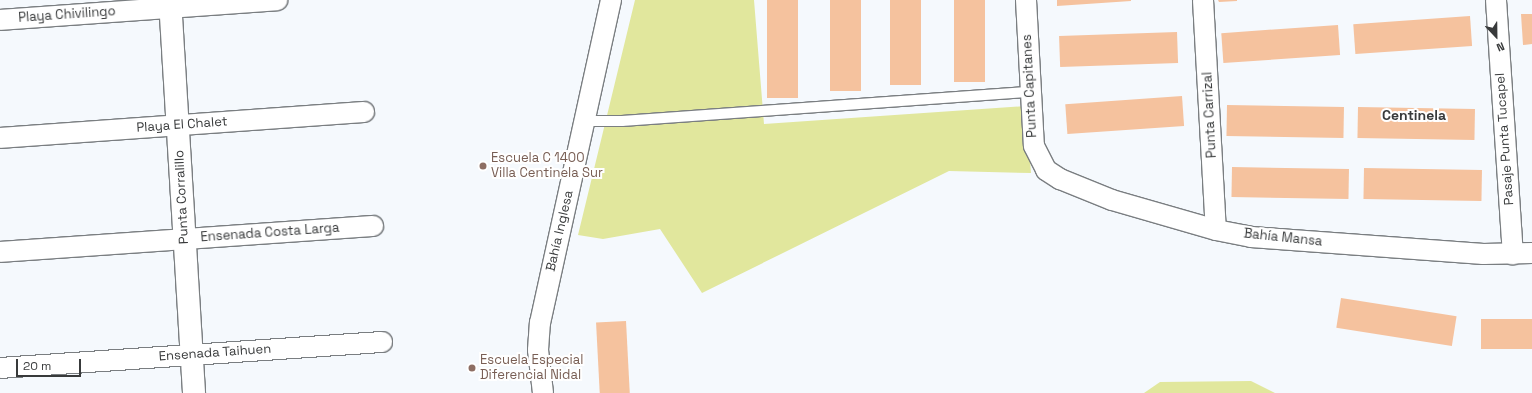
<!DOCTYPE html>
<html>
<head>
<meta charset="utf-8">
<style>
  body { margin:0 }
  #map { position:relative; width:1532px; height:393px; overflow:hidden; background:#f5f9fd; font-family:"Space Grotesk",sans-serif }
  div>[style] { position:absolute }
  .green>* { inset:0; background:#e1e79d }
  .building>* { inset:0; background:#f5c29e; transform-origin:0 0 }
  .roads { filter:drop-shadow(1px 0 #7a7e81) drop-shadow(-1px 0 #7a7e81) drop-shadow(0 1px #7a7e81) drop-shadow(0 -1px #7a7e81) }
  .lane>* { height:10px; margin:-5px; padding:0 5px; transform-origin:5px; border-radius:5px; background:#fff }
  .street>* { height:20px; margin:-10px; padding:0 10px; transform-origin:10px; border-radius:10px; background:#fff }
  .secondary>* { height:22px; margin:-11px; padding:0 11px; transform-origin:11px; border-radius:11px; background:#fff }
  .dots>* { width:11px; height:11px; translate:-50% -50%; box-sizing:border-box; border:2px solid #fff; border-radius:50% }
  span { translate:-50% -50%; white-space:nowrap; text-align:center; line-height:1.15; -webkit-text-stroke:4px #fff; paint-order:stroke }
  .street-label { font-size:13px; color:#383a3b }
  .education-label { font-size:13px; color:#785e54 }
  .left { translate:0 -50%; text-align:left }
  .neighbourhood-label { font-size:14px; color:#383a3b; font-weight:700 }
  .north { position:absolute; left:1476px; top:16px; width:40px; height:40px; -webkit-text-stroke:3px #fff; paint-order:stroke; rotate:158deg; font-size:11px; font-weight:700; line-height:16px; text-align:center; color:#383a3b }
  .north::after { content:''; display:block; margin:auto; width:14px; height:18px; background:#383a3b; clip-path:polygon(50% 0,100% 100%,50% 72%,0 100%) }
  .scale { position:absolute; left:16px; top:359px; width:65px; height:18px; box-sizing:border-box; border:2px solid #383a3b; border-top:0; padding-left:5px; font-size:12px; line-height:14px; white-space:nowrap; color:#383a3b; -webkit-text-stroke:3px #fff; paint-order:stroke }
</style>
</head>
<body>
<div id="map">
  <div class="green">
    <i style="clip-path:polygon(635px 0,754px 0,764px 124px,1026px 106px,1031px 173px,949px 171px,702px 293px,660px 229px,603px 239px,578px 235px)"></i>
    <i style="clip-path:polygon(1251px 381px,1275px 393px,1144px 393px,1160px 382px)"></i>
  </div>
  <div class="building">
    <i style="left:767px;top:0;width:31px;height:98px"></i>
    <i style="left:830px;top:0;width:31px;height:91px"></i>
    <i style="left:890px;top:0;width:31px;height:85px"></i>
    <i style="left:954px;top:0;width:31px;height:82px"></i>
    <i style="clip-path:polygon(1057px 0,1131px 0,1131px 1px,1057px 6px)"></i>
    <i style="clip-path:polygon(1218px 0,1237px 0,1237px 1px,1219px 2px)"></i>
    <i style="clip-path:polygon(1521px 14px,1532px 14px,1532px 44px,1523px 45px)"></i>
    <i style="left:1470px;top:16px;width:30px;height:117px;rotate:86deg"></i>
    <i style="left:1338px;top:25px;width:30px;height:117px;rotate:86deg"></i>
    <i style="left:1177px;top:32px;width:31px;height:118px;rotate:88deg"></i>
    <i style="left:1182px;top:96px;width:30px;height:117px;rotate:86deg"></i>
    <i style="left:1227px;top:105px;width:117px;height:31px;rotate:1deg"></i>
    <i style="left:1358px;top:107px;width:117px;height:31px;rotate:1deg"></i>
    <i style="left:1232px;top:167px;width:117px;height:30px;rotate:1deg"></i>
    <i style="left:1364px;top:168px;width:118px;height:31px;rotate:1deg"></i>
    <i style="left:1341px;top:298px;width:117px;height:30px;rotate:9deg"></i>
    <i style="left:1532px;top:319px;width:30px;height:51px;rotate:90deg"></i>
    <i style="left:626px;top:321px;width:72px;height:30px;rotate:87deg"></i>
  </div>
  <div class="roads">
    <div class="lane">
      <i style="left:584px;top:121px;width:38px"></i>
      <i style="left:622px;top:121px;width:409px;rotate:-4.1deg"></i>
    </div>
    <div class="street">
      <i style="left:1026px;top:0;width:146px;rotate:86.9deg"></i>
      <i style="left:1034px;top:146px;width:27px;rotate:63deg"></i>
      <i style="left:1046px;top:170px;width:17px;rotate:33deg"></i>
      <i style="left:1060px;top:179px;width:56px;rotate:22deg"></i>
      <i style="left:1112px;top:200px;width:108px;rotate:16.1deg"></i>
      <i style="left:1216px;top:230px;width:36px;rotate:11deg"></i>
      <i style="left:1251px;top:237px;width:233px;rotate:4.2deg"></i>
      <i style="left:1483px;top:254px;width:49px;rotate:-1.2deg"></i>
      <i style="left:1203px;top:0;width:230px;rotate:86.8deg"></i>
      <i style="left:1496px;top:0;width:255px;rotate:86.2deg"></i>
      <i style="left:0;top:20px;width:278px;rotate:-4.1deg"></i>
      <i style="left:0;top:138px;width:365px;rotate:-4.1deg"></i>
      <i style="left:0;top:252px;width:374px;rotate:-4deg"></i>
      <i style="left:0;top:368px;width:383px;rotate:-3.9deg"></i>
      <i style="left:543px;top:393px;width:43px;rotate:-96.6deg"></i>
      <i style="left:538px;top:350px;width:27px;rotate:-86deg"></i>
      <i style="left:540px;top:323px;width:331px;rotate:-77.6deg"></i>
    </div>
    <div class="secondary">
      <i style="left:170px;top:0;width:394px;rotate:86.5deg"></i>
    </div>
  </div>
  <div class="dots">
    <i style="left:483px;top:166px;background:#8d6e63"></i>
    <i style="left:472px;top:368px;background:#8d6e63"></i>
  </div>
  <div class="street-label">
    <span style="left:67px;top:15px;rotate:-4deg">Playa Chivilingo</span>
    <span style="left:1030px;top:86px;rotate:-93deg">Punta Capitanes</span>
    <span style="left:1210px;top:115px;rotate:-93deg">Punta Carrizal</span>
    <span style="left:182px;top:125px;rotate:-4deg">Playa El Chalet</span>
    <span style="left:1505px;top:139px;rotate:-94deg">Pasaje Punta Tucapel</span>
    <span style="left:182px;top:197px;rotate:-93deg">Punta Corralillo</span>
    <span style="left:560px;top:231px;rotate:-77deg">Bahía Inglesa</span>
    <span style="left:270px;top:233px;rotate:-4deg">Ensenada Costa Larga</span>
    <span style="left:1283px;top:238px;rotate:6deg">Bahía Mansa</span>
    <span style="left:215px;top:353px;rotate:-4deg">Ensenada Taihuen</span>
  </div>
  <div class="education-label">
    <span class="left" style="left:491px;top:166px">Escuela C 1400<br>Villa Centinela Sur</span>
    <span class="left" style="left:480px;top:368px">Escuela Especial<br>Diferencial Nidal</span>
  </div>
  <div class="neighbourhood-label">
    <span style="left:1414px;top:115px">Centinela</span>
  </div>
  <div class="north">N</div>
  <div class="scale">20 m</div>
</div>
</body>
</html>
